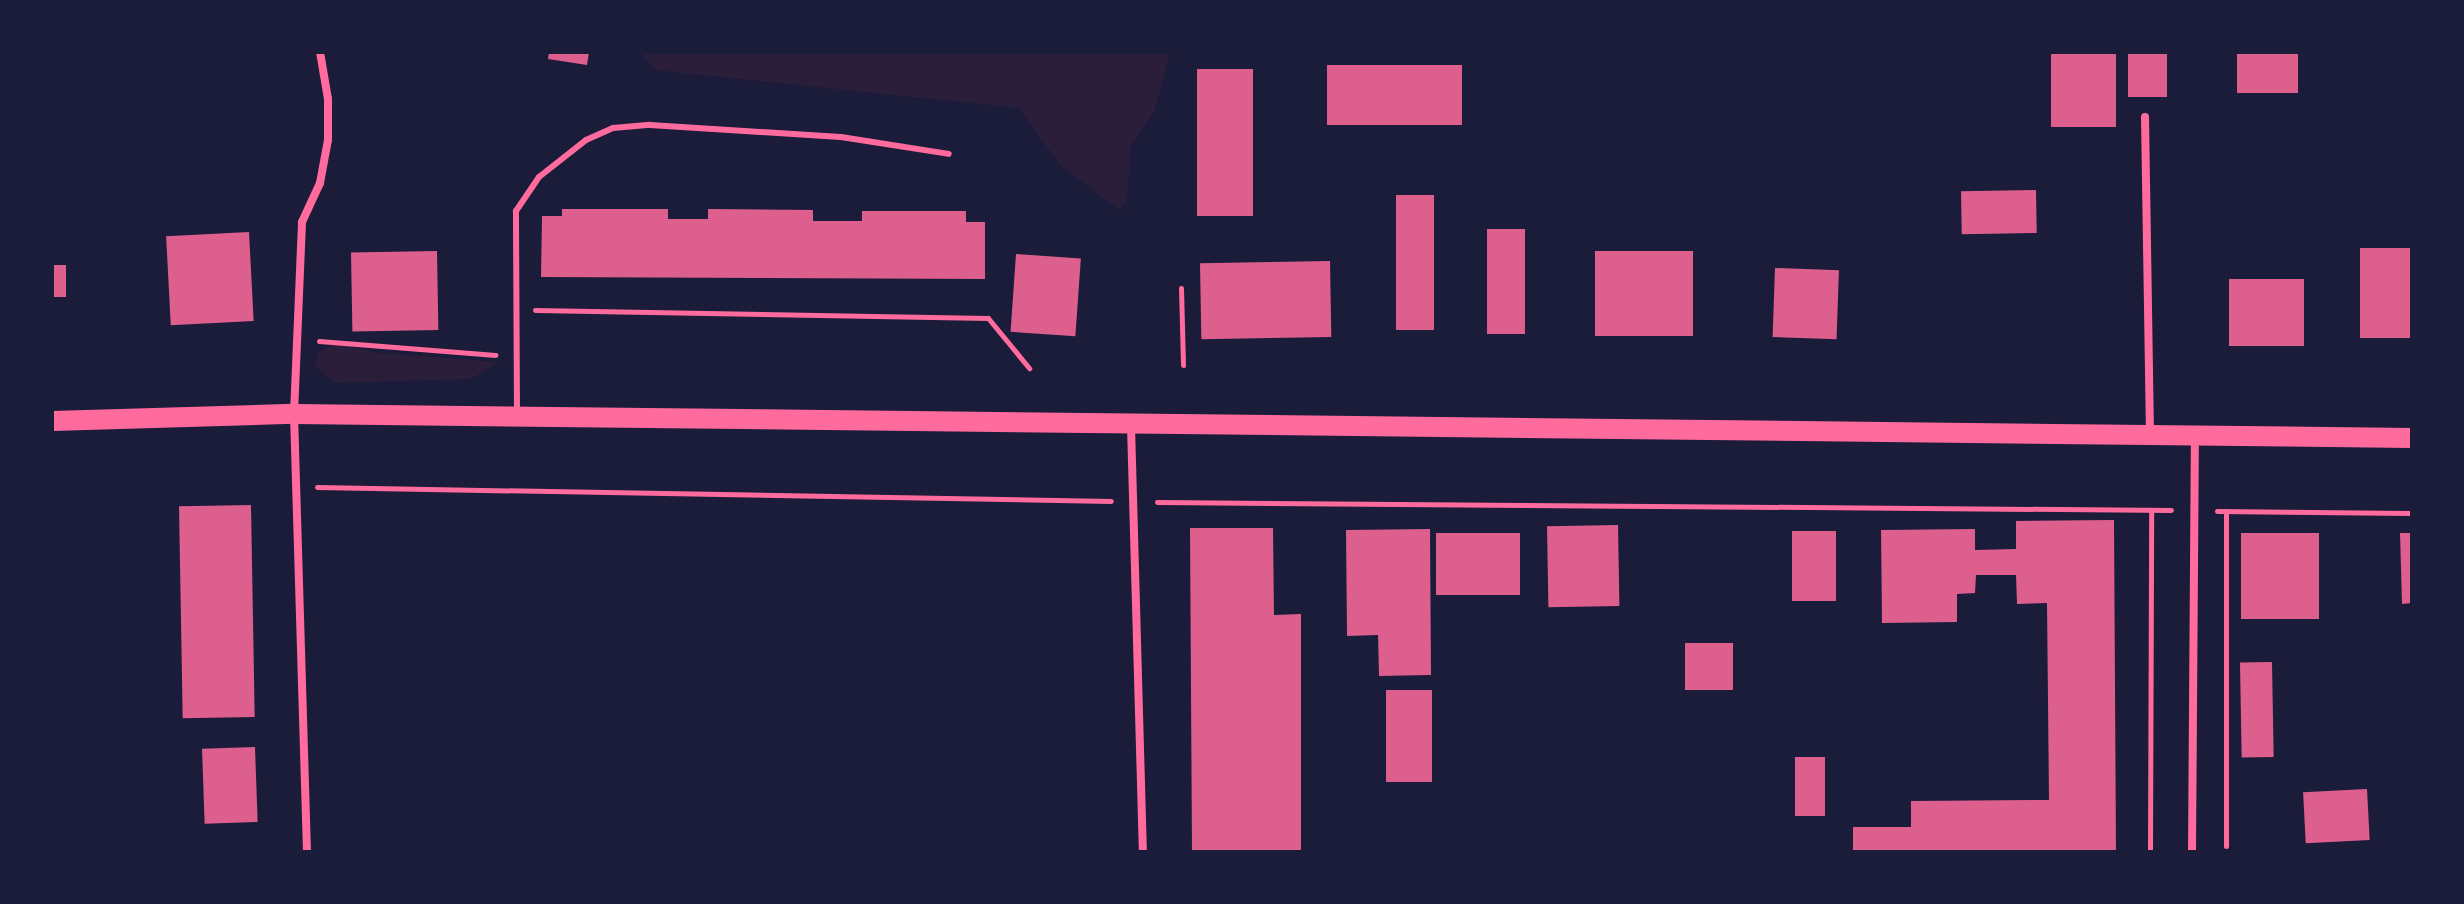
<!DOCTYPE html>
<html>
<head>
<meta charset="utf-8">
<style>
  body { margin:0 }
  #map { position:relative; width:2464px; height:904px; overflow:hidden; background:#1b1b3a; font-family:"Fira Sans Condensed",sans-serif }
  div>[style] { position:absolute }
  .green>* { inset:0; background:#2a1e3b }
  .building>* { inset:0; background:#dd5f8e; transform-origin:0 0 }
  .path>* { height:5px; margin:-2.5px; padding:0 2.5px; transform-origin:2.5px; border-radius:2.5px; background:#ff6b9d }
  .service>* { height:6px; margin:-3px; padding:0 3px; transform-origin:3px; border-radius:3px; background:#ff6b9d }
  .minor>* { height:8px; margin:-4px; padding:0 4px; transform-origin:4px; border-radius:4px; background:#ff6b9d }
  .primary>* { height:20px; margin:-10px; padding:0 10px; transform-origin:10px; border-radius:10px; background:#ff6b9d }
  span { translate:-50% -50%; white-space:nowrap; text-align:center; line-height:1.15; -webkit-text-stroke:8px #1b1b3a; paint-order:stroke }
  .frame { position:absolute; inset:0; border:54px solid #1b1b3a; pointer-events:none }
</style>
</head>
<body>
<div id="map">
  <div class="green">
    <i style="clip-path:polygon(641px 52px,1170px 52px,1155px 110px,1131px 145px,1127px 201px,1119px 210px,1060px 165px,1019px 108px,655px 70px)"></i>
    <i style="clip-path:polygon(340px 343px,372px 352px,499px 362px,471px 379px,336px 383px,314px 366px,319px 351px)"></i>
  </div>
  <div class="building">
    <i style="clip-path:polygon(549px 52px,589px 52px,587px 65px,548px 59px)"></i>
    <i style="left:2051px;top:52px;width:65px;height:75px"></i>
    <i style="left:2128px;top:52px;width:39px;height:45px"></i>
    <i style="left:2237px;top:52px;width:61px;height:41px"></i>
    <i style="left:1327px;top:65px;width:135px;height:60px"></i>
    <i style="left:1197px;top:69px;width:56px;height:147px"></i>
    <i style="left:2036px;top:190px;width:43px;height:75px;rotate:89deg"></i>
    <i style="left:1396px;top:195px;width:38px;height:135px"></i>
    <i style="clip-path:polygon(562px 209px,668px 209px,668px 219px,708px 219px,708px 209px,813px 210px,813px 221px,862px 221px,862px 211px,966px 211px,966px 222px,985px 222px,985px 279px,541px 277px,542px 216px,562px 216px)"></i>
    <i style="left:1487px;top:229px;width:38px;height:105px"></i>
    <i style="left:249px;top:232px;width:89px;height:83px;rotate:87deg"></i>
    <i style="left:2360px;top:248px;width:52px;height:90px"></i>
    <i style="left:437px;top:251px;width:79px;height:86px;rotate:89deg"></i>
    <i style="left:1595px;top:251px;width:98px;height:85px"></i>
    <i style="left:1016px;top:254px;width:65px;height:78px;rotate:4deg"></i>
    <i style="left:1330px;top:261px;width:76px;height:130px;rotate:89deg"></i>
    <i style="left:52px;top:265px;width:14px;height:32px"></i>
    <i style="left:1775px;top:268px;width:64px;height:69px;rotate:2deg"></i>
    <i style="left:2304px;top:279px;width:67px;height:75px;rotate:90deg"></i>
    <i style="left:251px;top:505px;width:212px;height:72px;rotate:89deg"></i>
    <i style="clip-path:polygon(2114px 520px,2116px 852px,1853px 852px,1853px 827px,1911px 827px,1911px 801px,2049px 800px,2047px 603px,2017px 604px,2016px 575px,1976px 575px,1975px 593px,1957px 594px,1957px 622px,1882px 623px,1881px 530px,1975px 529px,1975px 550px,2016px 549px,2016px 521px)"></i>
    <i style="left:1618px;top:525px;width:81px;height:71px;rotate:89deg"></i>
    <i style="clip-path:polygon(1190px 528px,1273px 528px,1274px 615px,1301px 614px,1301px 852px,1192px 852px)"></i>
    <i style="clip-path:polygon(1430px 529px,1431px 675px,1379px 676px,1378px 635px,1347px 636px,1346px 530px)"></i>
    <i style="left:1792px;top:531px;width:44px;height:70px"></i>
    <i style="left:1436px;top:533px;width:84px;height:62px"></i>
    <i style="left:2241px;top:533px;width:78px;height:86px"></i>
    <i style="clip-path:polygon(2400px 533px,2412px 533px,2412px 603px,2402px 604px)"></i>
    <i style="left:1685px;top:643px;width:48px;height:47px"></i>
    <i style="left:2272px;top:662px;width:95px;height:32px;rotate:89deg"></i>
    <i style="left:1432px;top:690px;width:92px;height:46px;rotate:90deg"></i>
    <i style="left:255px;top:747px;width:75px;height:53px;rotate:88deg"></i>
    <i style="left:1795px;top:757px;width:30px;height:59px"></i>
    <i style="left:2367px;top:789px;width:51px;height:64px;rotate:87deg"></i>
  </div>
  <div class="path">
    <i style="left:1181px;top:288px;width:77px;rotate:88.5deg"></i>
    <i style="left:535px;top:310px;width:453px;rotate:1deg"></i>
    <i style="left:988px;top:318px;width:65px;rotate:50.6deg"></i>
    <i style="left:319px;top:341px;width:177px;rotate:4.5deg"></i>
    <i style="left:317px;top:487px;width:794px;rotate:1.01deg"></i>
    <i style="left:1157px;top:502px;width:1014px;rotate:0.45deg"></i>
    <i style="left:2217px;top:511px;width:195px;rotate:0.6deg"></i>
    <i style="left:2226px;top:846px;width:335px;rotate:-90deg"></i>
    <i style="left:2150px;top:852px;width:342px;rotate:-89.8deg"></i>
  </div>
  <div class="service">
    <i style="left:517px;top:413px;width:202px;rotate:-90.3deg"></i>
    <i style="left:516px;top:211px;width:41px;rotate:-55.9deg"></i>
    <i style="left:539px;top:177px;width:60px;rotate:-38.2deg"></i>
    <i style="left:586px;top:140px;width:30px;rotate:-24deg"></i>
    <i style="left:613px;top:128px;width:37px;rotate:-5deg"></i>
    <i style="left:650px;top:125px;width:191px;rotate:3.6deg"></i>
    <i style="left:841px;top:137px;width:109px;rotate:8.9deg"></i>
  </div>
  <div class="minor">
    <i style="left:2145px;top:117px;width:317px;rotate:89.1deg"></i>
    <i style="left:1131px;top:426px;width:426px;rotate:88.4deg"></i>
    <i style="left:307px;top:852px;width:438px;rotate:-91.7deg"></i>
    <i style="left:294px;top:414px;width:192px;rotate:-87.6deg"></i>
    <i style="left:302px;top:222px;width:43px;rotate:-65.2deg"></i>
    <i style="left:320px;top:183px;width:44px;rotate:-79.5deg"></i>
    <i style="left:328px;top:140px;width:41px;rotate:-90deg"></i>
    <i style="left:328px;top:99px;width:48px;rotate:-99.7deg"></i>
    <i style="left:2192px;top:852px;width:415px;rotate:-89.6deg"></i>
  </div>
  <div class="primary">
    <i style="left:52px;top:421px;width:242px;rotate:-1.7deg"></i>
    <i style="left:294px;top:414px;width:2118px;rotate:0.65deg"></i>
  </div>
  <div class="frame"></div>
</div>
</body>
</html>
